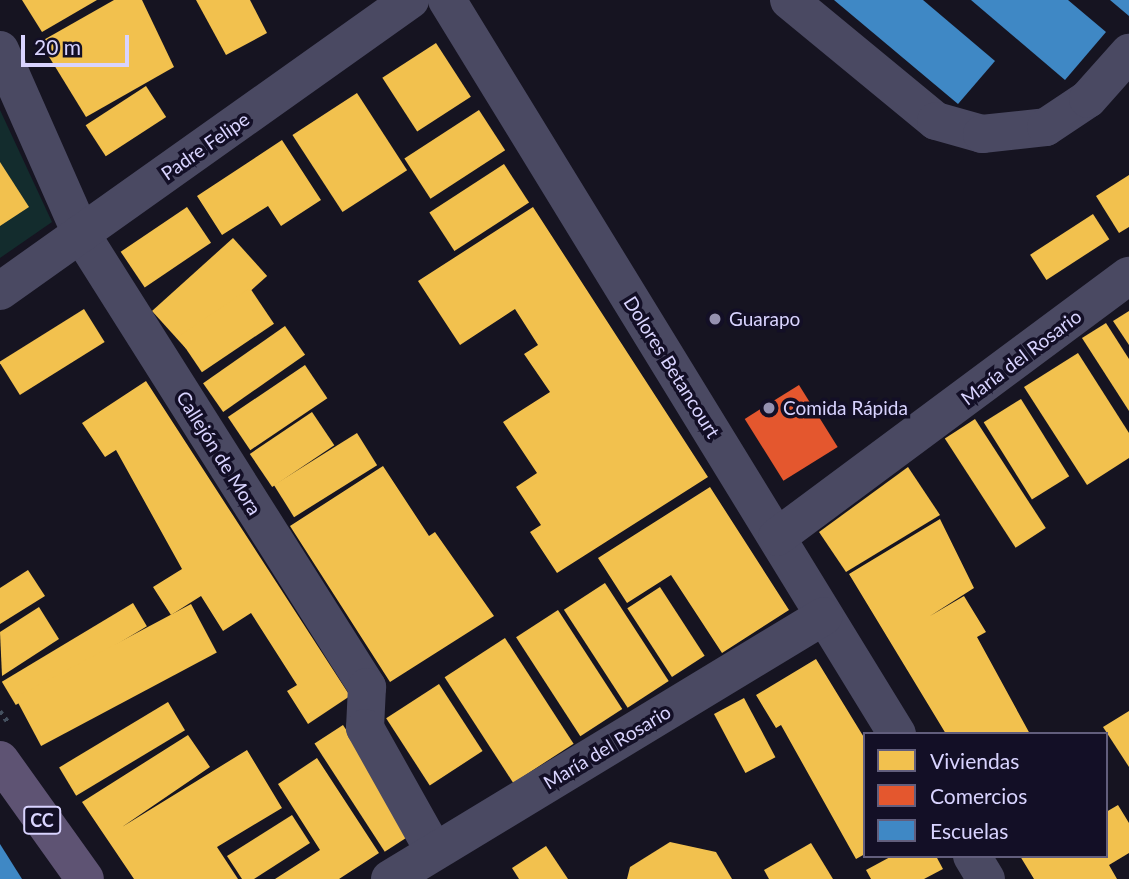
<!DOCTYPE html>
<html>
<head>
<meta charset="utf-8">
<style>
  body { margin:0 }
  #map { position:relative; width:1129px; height:879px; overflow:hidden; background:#161421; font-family:Lato,sans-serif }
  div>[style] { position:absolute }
  .green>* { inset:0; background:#132c2d }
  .homes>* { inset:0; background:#f2c14e; transform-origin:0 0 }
  .shops>* { inset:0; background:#e4572e; transform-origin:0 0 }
  .schools>* { inset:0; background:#3f88c5 }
  .path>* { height:4.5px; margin-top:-2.25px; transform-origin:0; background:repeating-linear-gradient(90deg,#44505f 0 3.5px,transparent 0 8.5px) }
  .minor>* { height:38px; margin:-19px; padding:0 19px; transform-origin:19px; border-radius:19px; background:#4a4962 }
  .major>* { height:38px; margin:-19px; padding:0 19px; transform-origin:19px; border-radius:19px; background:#5e5373 }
  .dots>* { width:19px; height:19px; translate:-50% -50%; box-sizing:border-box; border:4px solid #130f26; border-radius:50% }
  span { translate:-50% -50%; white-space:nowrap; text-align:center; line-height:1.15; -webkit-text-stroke:7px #130f26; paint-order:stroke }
  .shield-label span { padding:2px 5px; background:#130f26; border:2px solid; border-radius:5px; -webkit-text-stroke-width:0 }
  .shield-label { font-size:18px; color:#d9d4ff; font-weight:700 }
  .street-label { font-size:19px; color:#d9d4ff }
  .poi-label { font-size:19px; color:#d9d4ff }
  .left { translate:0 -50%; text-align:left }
  .legend { position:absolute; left:863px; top:732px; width:245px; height:126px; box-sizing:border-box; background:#130f26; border:2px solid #625e7d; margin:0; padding:9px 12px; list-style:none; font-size:21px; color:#d9d4ff }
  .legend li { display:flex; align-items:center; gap:14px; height:35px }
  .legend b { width:35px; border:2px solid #625e7d }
  .scale { position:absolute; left:21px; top:35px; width:108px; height:32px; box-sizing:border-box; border:4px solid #d9d4ff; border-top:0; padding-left:9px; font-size:21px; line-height:24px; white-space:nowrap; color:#d9d4ff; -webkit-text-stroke:5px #130f26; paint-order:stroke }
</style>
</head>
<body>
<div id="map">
  <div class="green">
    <i style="clip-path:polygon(0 110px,52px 222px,0 258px)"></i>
  </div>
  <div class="homes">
    <i style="clip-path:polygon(22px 0,97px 0,42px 32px)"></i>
    <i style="clip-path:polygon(114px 0,142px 0,174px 67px,86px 117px,40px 42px)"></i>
    <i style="clip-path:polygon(196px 0,250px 0,267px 33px,226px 55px)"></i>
    <i style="left:436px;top:43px;width:64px;height:64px;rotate:57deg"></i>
    <i style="left:146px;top:86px;width:37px;height:72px;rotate:57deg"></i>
    <i style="left:357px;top:93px;width:92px;height:77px;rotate:57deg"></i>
    <i style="left:479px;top:110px;width:48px;height:89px;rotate:57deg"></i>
    <i style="clip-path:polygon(282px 140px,321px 200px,281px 226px,268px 206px,222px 235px,197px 196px)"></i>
    <i style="clip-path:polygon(0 162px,29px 207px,0 226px)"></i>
    <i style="left:504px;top:164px;width:46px;height:89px;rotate:57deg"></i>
    <i style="clip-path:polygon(1129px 175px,1129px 227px,1119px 233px,1096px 196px)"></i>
    <i style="left:187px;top:207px;width:43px;height:80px;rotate:56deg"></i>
    <i style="clip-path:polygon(533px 207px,708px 477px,557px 573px,530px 532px,541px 525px,516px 487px,537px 473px,503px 422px,550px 392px,524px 354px,538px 345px,515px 309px,460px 345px,418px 281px)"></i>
    <i style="left:1093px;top:214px;width:30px;height:75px;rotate:57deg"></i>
    <i style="left:233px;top:238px;width:51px;height:109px;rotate:48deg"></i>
    <i style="left:250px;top:288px;width:43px;height:87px;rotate:56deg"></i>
    <i style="left:84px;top:309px;width:39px;height:100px;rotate:58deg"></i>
    <i style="clip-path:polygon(1129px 311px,1129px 345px,1113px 321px)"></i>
    <i style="clip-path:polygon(1106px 323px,1129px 359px,1129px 411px,1082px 338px)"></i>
    <i style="left:285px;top:326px;width:35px;height:100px;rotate:55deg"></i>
    <i style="clip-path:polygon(1078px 353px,1129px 433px,1129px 458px,1087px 485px,1024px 387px)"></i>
    <i style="left:305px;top:365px;width:40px;height:93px;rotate:56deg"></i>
    <i style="clip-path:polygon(146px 381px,350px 696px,308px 724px,287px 691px,297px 685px,251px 613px,223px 631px,201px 596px,171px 615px,153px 587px,182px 569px,116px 450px,105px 457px,82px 423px)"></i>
    <i style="left:1021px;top:399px;width:91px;height:44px;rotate:58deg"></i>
    <i style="left:312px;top:412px;width:40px;height:75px;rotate:56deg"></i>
    <i style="left:975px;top:419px;width:130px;height:36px;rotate:57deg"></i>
    <i style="left:357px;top:433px;width:38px;height:98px;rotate:58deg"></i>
    <i style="clip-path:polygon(383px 466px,429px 536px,435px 532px,494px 616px,390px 682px,290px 526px)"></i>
    <i style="clip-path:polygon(908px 467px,940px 515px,846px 572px,819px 532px)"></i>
    <i style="clip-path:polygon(710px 487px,789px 610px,722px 653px,671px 575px,627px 603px,598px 558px)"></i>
    <i style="clip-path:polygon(940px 519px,974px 588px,930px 616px,964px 596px,986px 632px,977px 637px,1030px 734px,946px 734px,849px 574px)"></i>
    <i style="clip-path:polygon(28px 570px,45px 596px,0 624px,0 588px)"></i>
    <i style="left:605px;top:583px;width:117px;height:49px;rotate:57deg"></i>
    <i style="left:660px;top:587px;width:82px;height:39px;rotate:57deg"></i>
    <i style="left:133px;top:603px;width:27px;height:153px;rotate:59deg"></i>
    <i style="left:191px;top:604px;width:55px;height:199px;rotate:62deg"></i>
    <i style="clip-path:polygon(39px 607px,59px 639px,2px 676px,0 632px)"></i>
    <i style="left:558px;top:610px;width:118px;height:50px;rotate:57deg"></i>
    <i style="left:505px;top:638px;width:126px;height:72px;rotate:57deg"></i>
    <i style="clip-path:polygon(816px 659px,865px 739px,865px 854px,856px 859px,781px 725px,776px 728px,756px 695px)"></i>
    <i style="left:439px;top:684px;width:80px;height:63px;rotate:57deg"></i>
    <i style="left:744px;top:698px;width:67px;height:34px;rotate:62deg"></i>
    <i style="left:168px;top:702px;width:33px;height:127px;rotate:59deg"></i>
    <i style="clip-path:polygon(1129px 711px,1129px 767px,1103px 727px)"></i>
    <i style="left:343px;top:725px;width:129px;height:34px;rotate:57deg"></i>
    <i style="clip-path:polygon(188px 735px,210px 767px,122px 827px,247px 750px,282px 808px,217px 847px,238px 879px,134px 879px,82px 802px)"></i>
    <i style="clip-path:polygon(317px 758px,379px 853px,339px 879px,275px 879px,320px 850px,278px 784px)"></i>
    <i style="clip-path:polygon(1118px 805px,1129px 823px,1129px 853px,1109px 865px,1117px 879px,1034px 879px,1020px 856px,1106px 856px,1106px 812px)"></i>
    <i style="clip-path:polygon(292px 815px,310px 843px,254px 879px,242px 879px,227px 856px)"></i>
    <i style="clip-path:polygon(670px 842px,716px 852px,732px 879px,627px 879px,630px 867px)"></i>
    <i style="clip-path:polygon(811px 843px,833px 879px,769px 879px,764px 870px)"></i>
    <i style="clip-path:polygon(546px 846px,568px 879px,519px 879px,512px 868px)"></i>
    <i style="clip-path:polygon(892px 856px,936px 856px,943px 869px,924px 879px,871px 879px,866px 870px)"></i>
  </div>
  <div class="shops">
    <i style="left:799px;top:385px;width:73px;height:64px;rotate:58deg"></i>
  </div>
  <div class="schools">
    <i style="clip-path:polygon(834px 0,923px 0,995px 61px,958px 104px)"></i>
    <i style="clip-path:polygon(971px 0,1068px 0,1106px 32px,1065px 80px)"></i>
    <i style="clip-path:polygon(1110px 0,1129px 0,1129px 16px)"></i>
    <i style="clip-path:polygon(0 844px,22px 879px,0 879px)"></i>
  </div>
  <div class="path">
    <i style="left:0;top:711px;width:15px;rotate:53deg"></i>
  </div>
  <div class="minor">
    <i style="left:447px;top:0;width:861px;rotate:58.49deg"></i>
    <i style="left:789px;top:0;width:190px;rotate:39.5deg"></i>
    <i style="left:936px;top:121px;width:48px;rotate:15.8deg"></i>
    <i style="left:982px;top:134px;width:64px;rotate:-6.2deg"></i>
    <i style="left:1046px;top:127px;width:50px;rotate:-33.7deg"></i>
    <i style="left:1088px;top:99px;width:62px;rotate:-48.3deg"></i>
    <i style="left:0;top:50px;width:201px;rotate:66.2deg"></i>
    <i style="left:81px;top:234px;width:536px;rotate:57.73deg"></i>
    <i style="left:367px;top:687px;width:41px;rotate:92.8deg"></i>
    <i style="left:365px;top:728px;width:141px;rotate:60.7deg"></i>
    <i style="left:0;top:291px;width:503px;rotate:-35.37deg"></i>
    <i style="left:777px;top:537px;width:438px;rotate:-36.6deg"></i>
    <i style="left:972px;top:856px;width:27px;rotate:59deg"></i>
    <i style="left:390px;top:879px;width:507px;rotate:-31.22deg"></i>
  </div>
  <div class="major">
    <i style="left:0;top:760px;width:146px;rotate:54.5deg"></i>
  </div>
  <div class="dots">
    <i style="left:715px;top:319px;background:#9591b1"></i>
    <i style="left:769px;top:408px;background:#9591b1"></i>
  </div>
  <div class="shield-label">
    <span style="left:42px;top:820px">CC</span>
  </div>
  <div class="street-label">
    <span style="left:205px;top:146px;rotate:-35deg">Padre Felipe</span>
    <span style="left:1021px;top:357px;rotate:-37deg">María del Rosario</span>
    <span style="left:672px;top:367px;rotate:58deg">Dolores Betancourt</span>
    <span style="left:219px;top:453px;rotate:58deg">Callejón de Mora</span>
    <span style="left:607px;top:747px;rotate:-31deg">María del Rosario</span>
  </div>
  <div class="poi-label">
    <span class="left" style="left:729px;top:319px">Guarapo</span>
    <span class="left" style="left:783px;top:408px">Comida Rápida</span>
  </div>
  <ul class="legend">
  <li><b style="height:19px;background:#f2c14e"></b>Viviendas</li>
  <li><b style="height:19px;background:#e4572e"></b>Comercios</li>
  <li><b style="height:19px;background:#3f88c5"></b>Escuelas</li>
  </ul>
  <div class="scale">20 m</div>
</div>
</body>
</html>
